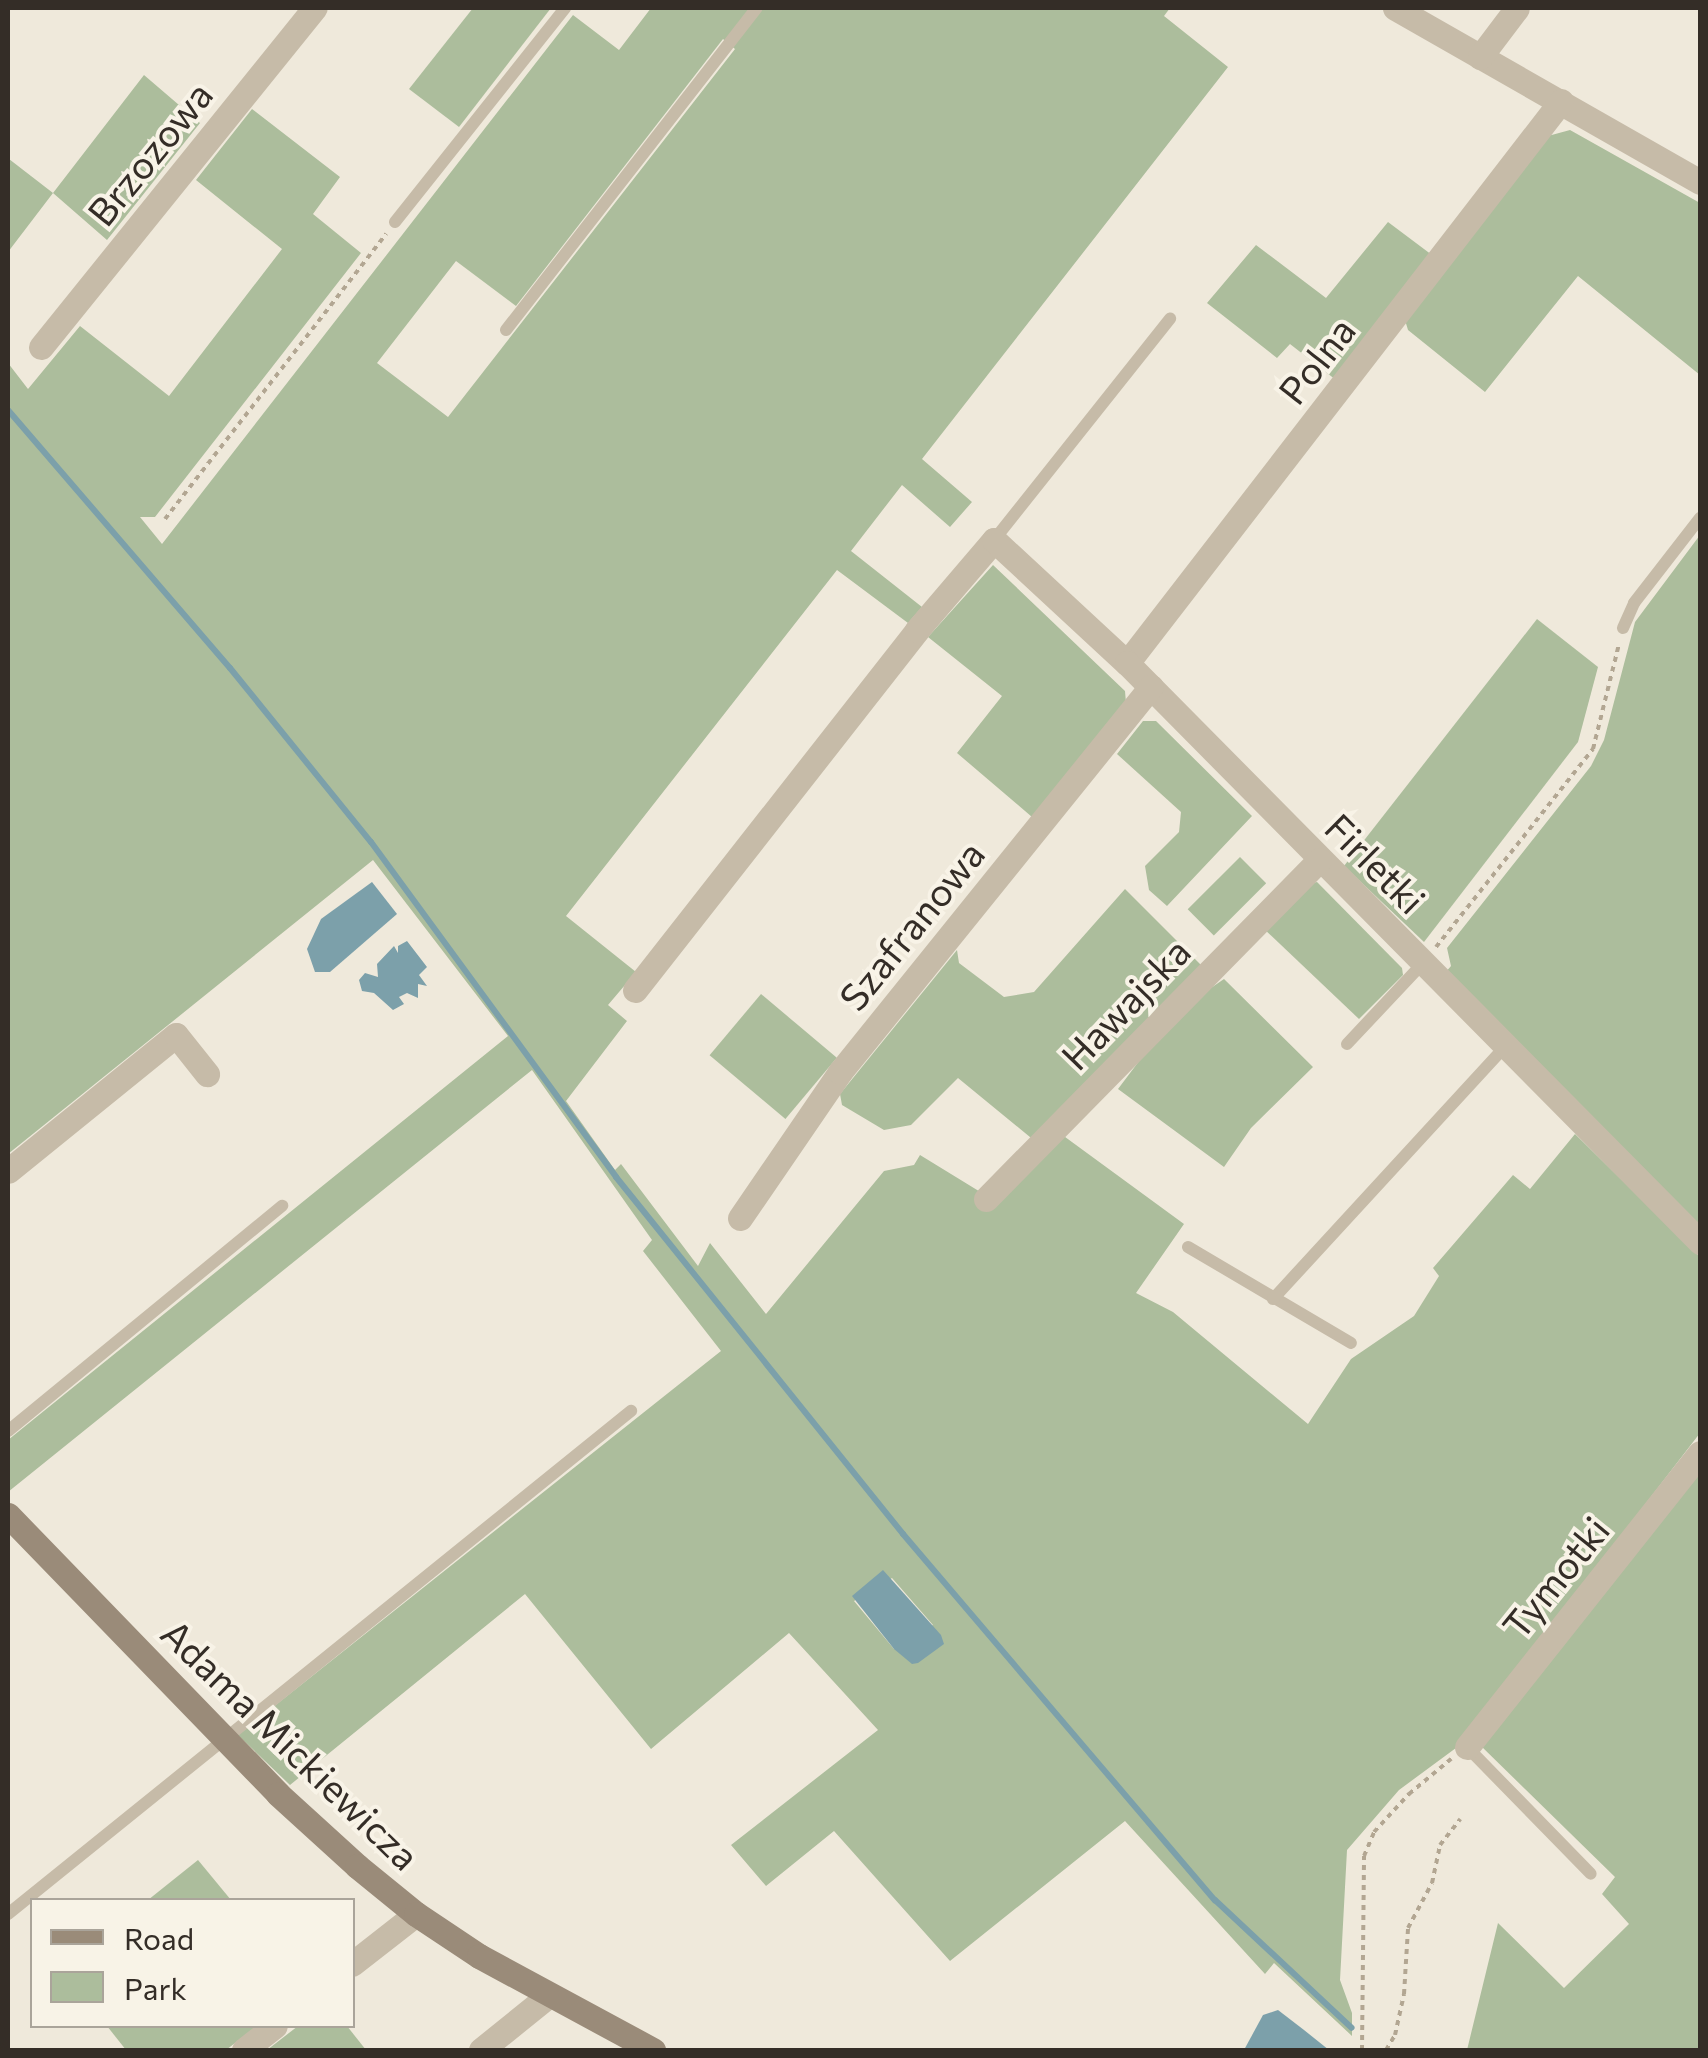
<!DOCTYPE html>
<html>
<head>
<meta charset="utf-8">
<style>
  body { margin:0 }
  #map { position:relative; width:1708px; height:2058px; overflow:hidden; background:#efe9db; font-family:Commissioner,sans-serif }
  div>[style] { position:absolute }
  .green>* { inset:0; background:#acbd9c; transform-origin:0 0 }
  .water>* { inset:0; background:#7ca0aa }
  .stream>* { height:6px; margin:-3px; padding:0 3px; transform-origin:3px; border-radius:3px; background:#7ca0aa }
  .path>* { height:4px; margin-top:-2px; transform-origin:0; background:repeating-linear-gradient(90deg,#b2a692 0 5px,transparent 0 10px) }
  .lane>* { height:12px; margin:-6px; padding:0 6px; transform-origin:6px; border-radius:6px; background:#c6bba8 }
  .street>* { height:25px; margin:-12.5px; padding:0 12.5px; transform-origin:12.5px; border-radius:12.5px; background:#c6bba8 }
  .secondary>* { height:25px; margin:-12.5px; padding:0 12.5px; transform-origin:12.5px; border-radius:12.5px; background:#9a8b79 }
  span { translate:-50% -50%; white-space:nowrap; text-align:center; line-height:1.15; -webkit-text-stroke:8px #f8f3e7; paint-order:stroke }
  .street-label { font-size:38px; color:#342d27 }
  .frame { position:absolute; inset:0; border:10px solid #342d27; pointer-events:none }
  .legend { position:absolute; left:30px; top:1898px; width:325px; height:130px; box-sizing:border-box; background:#f8f3e7; border:2px solid #aaa49a; margin:0; padding:12px 18px; list-style:none; font-size:30px; color:#342d27 }
  .legend li { display:flex; align-items:center; gap:20px; height:50px }
  .legend b { width:50px; border:2px solid #aaa49a }
</style>
</head>
<body>
<div id="map">
  <div class="green">
    <i style="clip-path:polygon(473px 8px,551px 8px,459px 127px,409px 89px)"></i>
    <i style="clip-path:polygon(evenodd,651px 8px,1170px 8px,1164px 16px,1228px 67px,922px 459px,972px 502px,950px 527px,902px 485px,851px 551px,922px 607px,908px 623px,837px 570px,566px 916px,636px 972px,608px 1005px,627px 1021px,566px 1101px,615px 1170px,621px 1164px,698px 1266px,710px 1243px,766px 1314px,884px 1171px,914px 1165px,920px 1155px,982px 1193px,1061px 1134px,1184px 1224px,1136px 1293px,1173px 1312px,1308px 1424px,1351px 1359px,1414px 1316px,1439px 1276px,1433px 1268px,1513px 1175px,1530px 1189px,1575px 1134px,1700px 1257px,1700px 1433px,1460px 1745px,1399px 1790px,1347px 1850px,1340px 1980px,1352px 2013px,1352px 2036px,1274px 1963px,1265px 1974px,1125px 1821px,950px 1961px,834px 1831px,766px 1886px,731px 1845px,878px 1730px,789px 1633px,651px 1749px,525px 1594px,290px 1785px,238px 1735px,721px 1351px,643px 1251px,652px 1240px,532px 1070px,8px 1492px,8px 1440px,508px 1036px,373px 860px,8px 1154px,8px 363px,28px 389px,80px 326px,169px 396px,282px 249px,196px 180px,252px 109px,340px 177px,313px 214px,361px 253px,155px 517px,140px 517px,162px 544px,573px 15px,619px 50px,651px 8px,723px 39px,735px 49px,448px 417px,377px 363px,456px 261px,516px 306px,723px 39px,651px 8px,892px 1578px,933px 1625px,894px 1649px,854px 1601px,892px 1578px)"></i>
    <i style="clip-path:polygon(144px 75px,200px 123px,107px 240px,53px 193px,8px 252px,8px 149px,9px 159px,53px 193px)"></i>
    <i style="clip-path:polygon(1570px 130px,1700px 203px,1700px 375px,1578px 276px,1485px 392px,1408px 330px,1405px 320px,1548px 136px)"></i>
    <i style="clip-path:polygon(1388px 222px,1432px 255px,1336px 380px,1290px 344px,1277px 358px,1207px 303px,1256px 245px,1326px 298px)"></i>
    <i style="clip-path:polygon(1700px 535px,1700px 1227px,1445px 973px,1451px 966px,1447px 948px,1591px 766px,1604px 740px,1635px 622px)"></i>
    <i style="clip-path:polygon(993px 565px,1125px 691px,1126px 703px,1032px 817px,957px 753px,1002px 696px,928px 637px)"></i>
    <i style="clip-path:polygon(1537px 619px,1598px 667px,1578px 742px,1424px 942px,1344px 866px)"></i>
    <i style="clip-path:polygon(1143px 721px,1156px 721px,1252px 816px,1167px 906px,1149px 890px,1145px 866px,1179px 832px,1181px 812px,1117px 754px)"></i>
    <i style="left:1240px;top:857px;width:37px;height:74px;rotate:45deg"></i>
    <i style="clip-path:polygon(1317px 882px,1402px 968px,1403px 975px,1359px 1019px,1262px 927px,1303px 885px)"></i>
    <i style="clip-path:polygon(1125px 889px,1202px 966px,1036px 1142px,958px 1078px,911px 1125px,884px 1130px,842px 1105px,840px 1094px,957px 950px,959px 963px,1004px 997px,1034px 992px)"></i>
    <i style="clip-path:polygon(1224px 979px,1313px 1067px,1251px 1128px,1224px 1167px,1118px 1089px,1176px 1012px)"></i>
    <i style="left:761px;top:994px;width:99px;height:80px;rotate:40deg"></i>
    <i style="clip-path:polygon(1700px 1460px,1700px 2050px,1467px 2050px,1498px 1923px,1564px 1988px,1629px 1924px,1602px 1894px,1615px 1877px,1480px 1745px)"></i>
    <i style="clip-path:polygon(198px 1860px,231px 1900px,148px 1900px)"></i>
    <i style="clip-path:polygon(107px 2026px,257px 2026px,226px 2050px,126px 2050px)"></i>
    <i style="clip-path:polygon(298px 2026px,347px 2026px,366px 2050px,267px 2050px)"></i>
  </div>
  <div class="water">
    <i style="clip-path:polygon(372px 882px,397px 914px,330px 972px,315px 972px,307px 949px,321px 919px)"></i>
    <i style="clip-path:polygon(407px 941px,427px 967px,419px 975px,427px 986px,418px 984px,418px 998px,407px 993px,399px 997px,404px 1004px,393px 1010px,374px 993px,362px 991px,359px 980px,365px 973px,378px 977px,377px 964px,394px 946px,398px 953px,398px 946px)"></i>
    <i style="clip-path:polygon(883px 1570px,941px 1635px,944px 1644px,918px 1663px,912px 1664px,894px 1649px,852px 1596px)"></i>
    <i style="clip-path:polygon(1278px 2010px,1304px 2030px,1329px 2050px,1244px 2050px,1263px 2015px)"></i>
  </div>
  <div class="stream">
    <i style="left:8px;top:410px;width:340px;rotate:49.3deg"></i>
    <i style="left:230px;top:668px;width:224px;rotate:51deg"></i>
    <i style="left:371px;top:842px;width:415px;rotate:53.8deg"></i>
    <i style="left:616px;top:1177px;width:458px;rotate:51.2deg"></i>
    <i style="left:903px;top:1534px;width:481px;rotate:49.6deg"></i>
    <i style="left:1215px;top:1900px;width:187px;rotate:43.1deg"></i>
  </div>
  <div class="path">
    <i style="left:165px;top:519px;width:361px;rotate:-52.2deg"></i>
    <i style="left:1436px;top:947px;width:253px;rotate:-51.6deg"></i>
    <i style="left:1593px;top:749px;width:108px;rotate:-76.1deg"></i>
    <i style="left:1362px;top:2050px;width:194px;rotate:-89.4deg"></i>
    <i style="left:1364px;top:1856px;width:26px;rotate:-67deg"></i>
    <i style="left:1374px;top:1832px;width:52px;rotate:-47.4deg"></i>
    <i style="left:1409px;top:1794px;width:55px;rotate:-39.8deg"></i>
    <i style="left:1386px;top:2050px;width:17px;rotate:-59deg"></i>
    <i style="left:1395px;top:2035px;width:42px;rotate:-77.6deg"></i>
    <i style="left:1404px;top:1994px;width:66px;rotate:-86.5deg"></i>
    <i style="left:1408px;top:1928px;width:51px;rotate:-61.9deg"></i>
    <i style="left:1432px;top:1883px;width:39px;rotate:-78deg"></i>
    <i style="left:1440px;top:1845px;width:33px;rotate:-52deg"></i>
  </div>
  <div class="lane">
    <i style="left:395px;top:222px;width:273px;rotate:-51.5deg"></i>
    <i style="left:506px;top:330px;width:408px;rotate:-52.1deg"></i>
    <i style="left:994px;top:540px;width:283px;rotate:-51.5deg"></i>
    <i style="left:1623px;top:628px;width:27px;rotate:-66deg"></i>
    <i style="left:1634px;top:603px;width:108px;rotate:-52.2deg"></i>
    <i style="left:1347px;top:1044px;width:112px;rotate:-46.8deg"></i>
    <i style="left:1188px;top:1247px;width:189px;rotate:30.5deg"></i>
    <i style="left:1273px;top:1299px;width:343px;rotate:-47.4deg"></i>
    <i style="left:8px;top:1431px;width:355px;rotate:-39.4deg"></i>
    <i style="left:1467px;top:1747px;width:177px;rotate:45.7deg"></i>
    <i style="left:8px;top:1914px;width:801px;rotate:-38.92deg"></i>
  </div>
  <div class="street">
    <i style="left:1395px;top:8px;width:351px;rotate:29.7deg"></i>
    <i style="left:1480px;top:57px;width:61px;rotate:-52.9deg"></i>
    <i style="left:41px;top:347px;width:436px;rotate:-51.1deg"></i>
    <i style="left:1127px;top:663px;width:710px;rotate:-52.32deg"></i>
    <i style="left:635px;top:990px;width:457px;rotate:-51.9deg"></i>
    <i style="left:917px;top:630px;width:118px;rotate:-49.5deg"></i>
    <i style="left:994px;top:540px;width:181px;rotate:42.8deg"></i>
    <i style="left:1127px;top:663px;width:815px;rotate:45.3deg"></i>
    <i style="left:8px;top:1171px;width:216px;rotate:-39deg"></i>
    <i style="left:176px;top:1035px;width:50px;rotate:51.5deg"></i>
    <i style="left:986px;top:1199px;width:475px;rotate:-45.5deg"></i>
    <i style="left:740px;top:1218px;width:177px;rotate:-55.6deg"></i>
    <i style="left:840px;top:1072px;width:495px;rotate:-51.1deg"></i>
    <i style="left:1467px;top:1747px;width:375px;rotate:-51.6deg"></i>
    <i style="left:352px;top:1964px;width:81px;rotate:-38deg"></i>
    <i style="left:244px;top:2050px;width:39px;rotate:-38deg"></i>
    <i style="left:481px;top:2050px;width:86px;rotate:-38.9deg"></i>
  </div>
  <div class="secondary">
    <i style="left:8px;top:1515px;width:388px;rotate:45.9deg"></i>
    <i style="left:278px;top:1794px;width:107px;rotate:42.3deg"></i>
    <i style="left:357px;top:1866px;width:76px;rotate:39.1deg"></i>
    <i style="left:416px;top:1914px;width:76px;rotate:33.7deg"></i>
    <i style="left:479px;top:1956px;width:198px;rotate:28.4deg"></i>
  </div>
  <div class="street-label">
    <span style="left:149px;top:153px;rotate:-51deg">Brzozowa</span>
    <span style="left:1316px;top:360px;rotate:-52deg">Polna</span>
    <span style="left:1376px;top:863px;rotate:45deg">Firletki</span>
    <span style="left:911px;top:925px;rotate:-51deg">Szafranowa</span>
    <span style="left:1125px;top:1003px;rotate:-46deg">Hawajska</span>
    <span style="left:1555px;top:1577px;rotate:-51deg">Tymotki</span>
    <span style="left:291px;top:1744px;rotate:44deg">Adama Mickiewicza</span>
  </div>
  <div class="frame"></div>
  <ul class="legend">
  <li><b style="height:12px;background:#9a8b79"></b>Road</li>
  <li><b style="height:28px;background:#acbd9c"></b>Park</li>
  </ul>
</div>
</body>
</html>
